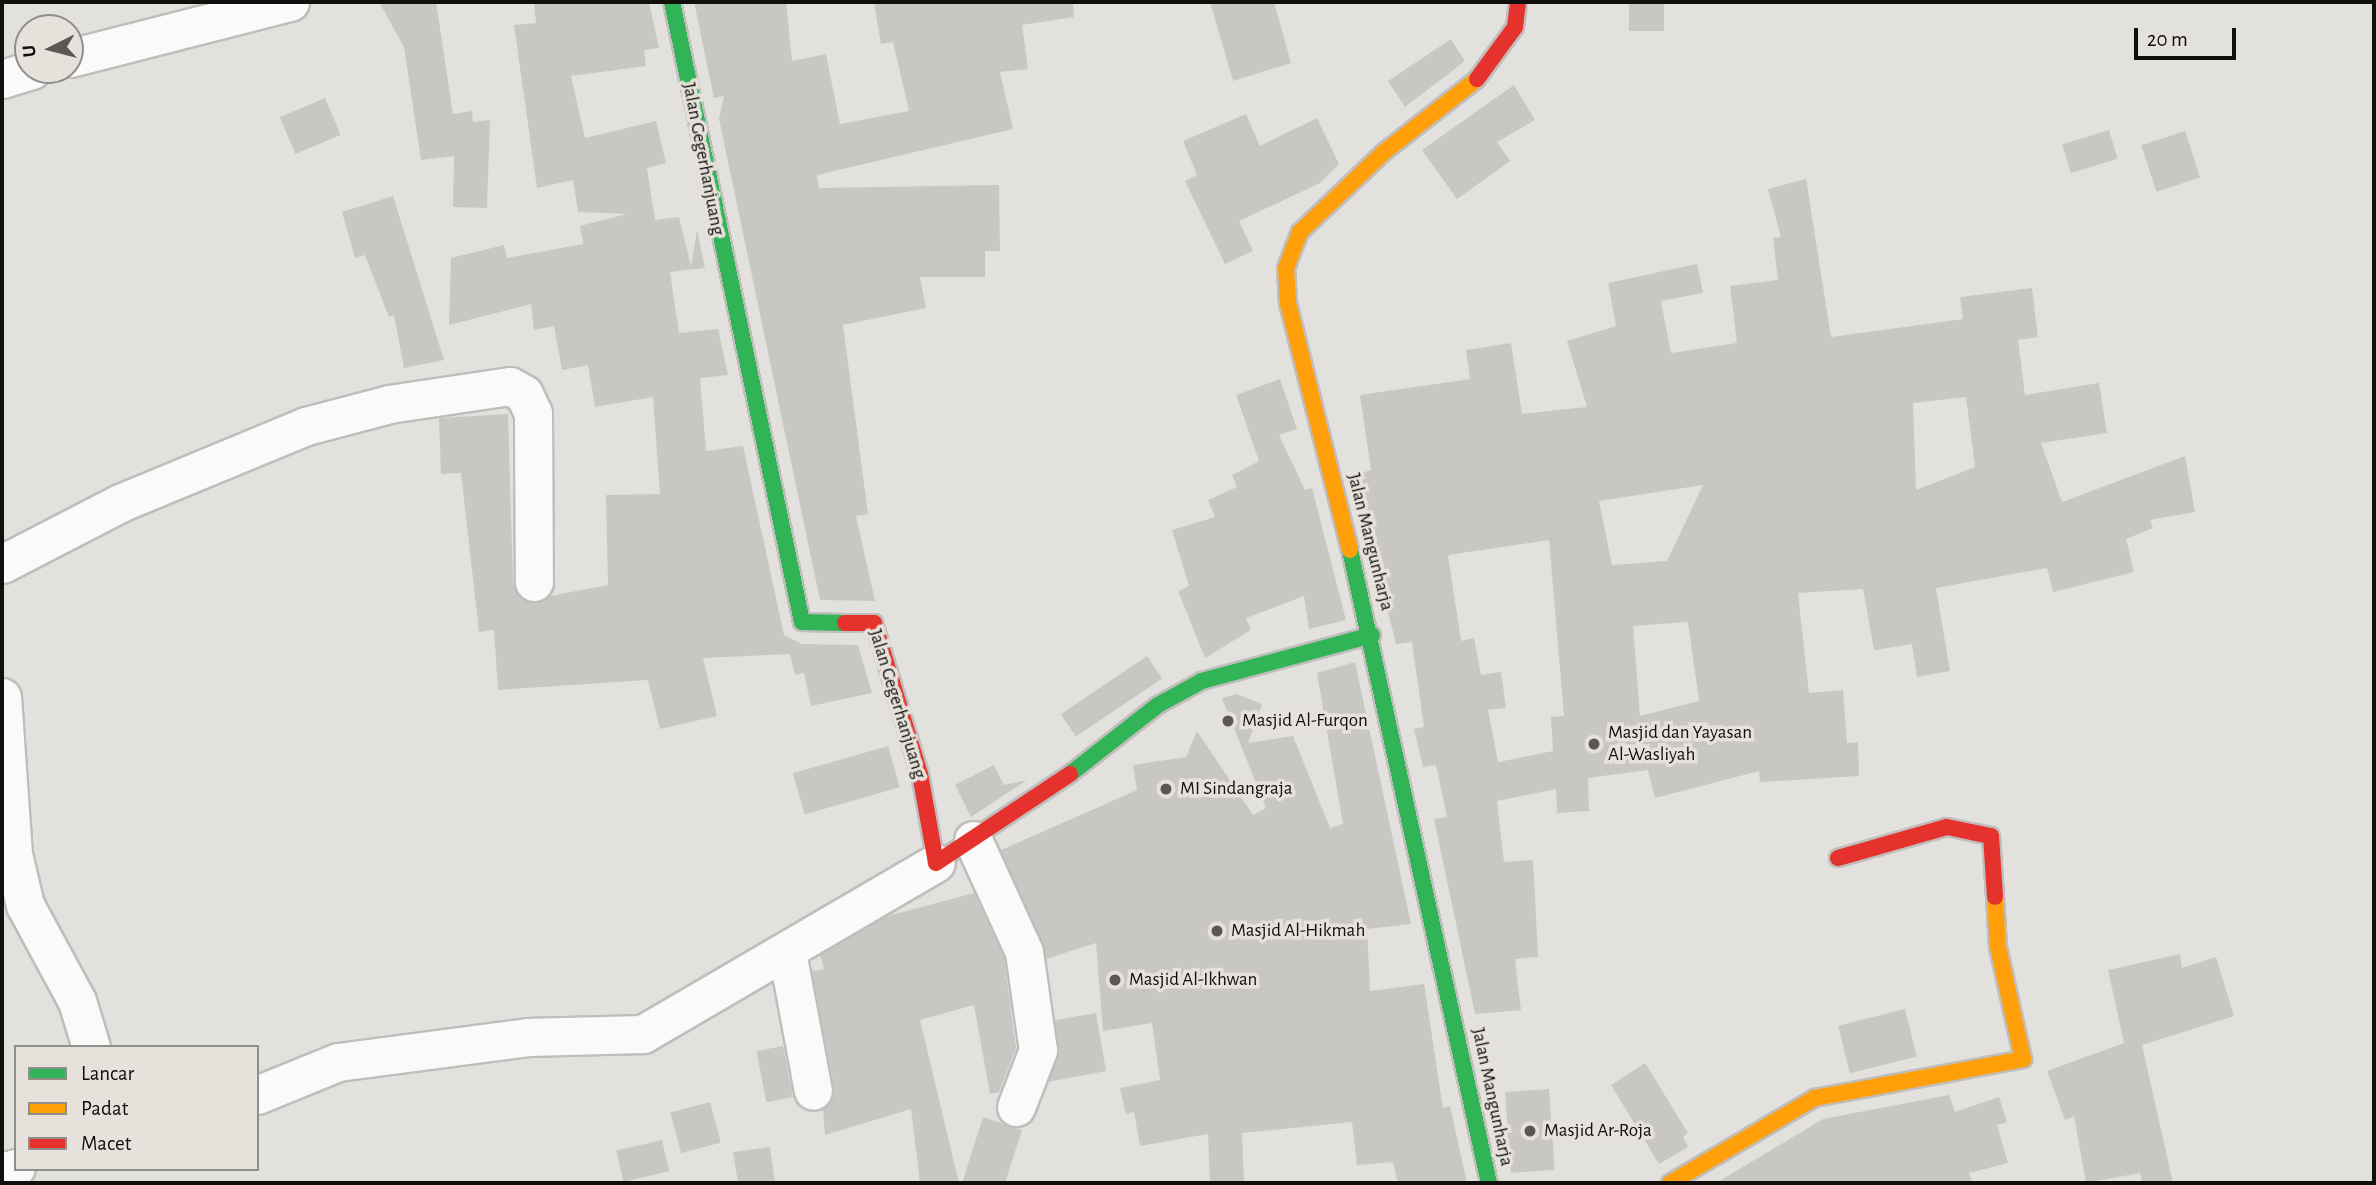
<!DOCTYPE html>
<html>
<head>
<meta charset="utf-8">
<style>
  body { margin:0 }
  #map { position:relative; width:2376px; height:1185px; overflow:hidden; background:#e3e1de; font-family:"Alegreya Sans",sans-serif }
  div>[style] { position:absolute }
  .building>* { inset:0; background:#c9c7c4; transform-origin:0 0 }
  .roads { filter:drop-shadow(2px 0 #c0bebc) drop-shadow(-2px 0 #c0bebc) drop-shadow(0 2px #c0bebc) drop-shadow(0 -2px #c0bebc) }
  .street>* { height:37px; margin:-18.5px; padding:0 18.5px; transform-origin:18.5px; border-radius:18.5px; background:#fbfafa }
  .fast>* { height:16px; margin:-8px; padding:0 8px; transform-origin:8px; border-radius:8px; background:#30b455 }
  .slow>* { height:16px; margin:-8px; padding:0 8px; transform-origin:8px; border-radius:8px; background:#ff9f0a }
  .jam>* { height:16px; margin:-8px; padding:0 8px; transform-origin:8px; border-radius:8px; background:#e5322d }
  .dots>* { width:19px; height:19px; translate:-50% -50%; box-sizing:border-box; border:4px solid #e6e2db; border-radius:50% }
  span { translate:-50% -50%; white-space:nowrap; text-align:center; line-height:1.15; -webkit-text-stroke:7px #e6e2db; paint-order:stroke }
  .street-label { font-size:19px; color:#100f0c }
  .poi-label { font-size:19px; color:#100f0c }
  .left { translate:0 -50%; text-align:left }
  .frame { position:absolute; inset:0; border:4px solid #100f0c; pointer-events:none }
  .legend { position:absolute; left:14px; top:1045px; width:245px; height:126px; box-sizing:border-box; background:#e6e2db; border:2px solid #908e88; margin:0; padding:9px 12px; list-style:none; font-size:21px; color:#100f0c }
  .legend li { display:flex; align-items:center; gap:14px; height:35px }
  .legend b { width:35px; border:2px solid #908e88 }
  .north { position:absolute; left:14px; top:14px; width:70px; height:70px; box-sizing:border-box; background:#e6e2db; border:2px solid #908e88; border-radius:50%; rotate:264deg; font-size:19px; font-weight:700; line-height:28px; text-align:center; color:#100f0c }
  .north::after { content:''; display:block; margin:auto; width:24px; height:32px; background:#5a5856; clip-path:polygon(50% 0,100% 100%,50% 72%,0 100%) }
  .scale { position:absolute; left:2134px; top:28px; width:102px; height:32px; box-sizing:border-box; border:4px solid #100f0c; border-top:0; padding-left:9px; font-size:21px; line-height:24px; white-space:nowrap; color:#100f0c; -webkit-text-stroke:5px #e6e2db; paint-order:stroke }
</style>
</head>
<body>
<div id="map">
  <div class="building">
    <i style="clip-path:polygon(379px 2px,436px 2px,453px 114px,472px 111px,473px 122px,490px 120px,487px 208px,453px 207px,454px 156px,421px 160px,404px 47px)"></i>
    <i style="clip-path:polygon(534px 2px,649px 2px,659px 48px,644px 50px,646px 66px,571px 76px,585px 138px,656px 121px,666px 163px,647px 168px,655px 220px,679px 217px,691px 266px,697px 230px,705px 268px,670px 272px,679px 333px,718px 329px,728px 375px,700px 378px,706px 451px,743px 446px,784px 635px,802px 644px,858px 645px,872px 693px,811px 706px,804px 673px,795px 675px,790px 654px,703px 658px,717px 716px,660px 729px,648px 680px,498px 690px,494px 630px,479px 632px,461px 473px,441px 474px,439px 418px,508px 414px,513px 582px,524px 601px,608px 585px,606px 495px,660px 494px,653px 397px,595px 407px,588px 365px,562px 370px,554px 326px,534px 330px,531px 304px,449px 325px,451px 258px,504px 245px,507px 258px,583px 244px,580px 226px,626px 214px,578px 212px,573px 180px,537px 188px,514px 25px,536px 23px)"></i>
    <i style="clip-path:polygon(694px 2px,786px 2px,792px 61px,826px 54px,840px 124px,909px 111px,893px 42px,881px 44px,874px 2px,1073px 2px,1074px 17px,1022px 25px,1028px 69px,1000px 72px,1013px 129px,817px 175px,819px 188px,999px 185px,1000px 251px,985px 251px,985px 277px,920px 277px,926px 308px,843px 325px,868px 514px,856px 516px,875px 601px,820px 600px,719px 119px,724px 96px,714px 98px)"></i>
    <i style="clip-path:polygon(1210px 2px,1274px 2px,1291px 63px,1233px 81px)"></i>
    <i style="left:1629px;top:2px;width:35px;height:29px"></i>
    <i style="clip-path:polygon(1451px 39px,1465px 61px,1405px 107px,1388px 81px)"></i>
    <i style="clip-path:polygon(1514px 85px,1535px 120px,1497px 142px,1510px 161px,1457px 199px,1422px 150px)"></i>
    <i style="left:325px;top:98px;width:40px;height:49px;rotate:67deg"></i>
    <i style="clip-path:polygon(1246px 114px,1260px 146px,1317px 118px,1339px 164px,1320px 183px,1239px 221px,1253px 251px,1225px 264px,1185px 181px,1197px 175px,1183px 141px)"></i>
    <i style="left:2109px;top:130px;width:30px;height:49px;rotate:73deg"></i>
    <i style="left:2185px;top:131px;width:49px;height:46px;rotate:72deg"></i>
    <i style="clip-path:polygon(evenodd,1806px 179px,1831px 337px,1963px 319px,1960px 297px,2032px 288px,2038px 337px,2018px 340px,2025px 395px,2099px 383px,2107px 433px,2041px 443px,2062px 502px,2185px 456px,2195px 512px,2150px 520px,2153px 528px,2126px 539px,2134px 572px,2053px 592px,2047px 568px,1936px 588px,1950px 671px,1917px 677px,1912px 644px,1874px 650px,1863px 589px,1798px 593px,1809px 693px,1843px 690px,1847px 743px,1858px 742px,1859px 776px,1760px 782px,1759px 771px,1655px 798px,1648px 770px,1588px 778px,1589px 811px,1557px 813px,1556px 789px,1497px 801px,1504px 862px,1533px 860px,1538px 957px,1515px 959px,1521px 1010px,1475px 1014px,1434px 819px,1447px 817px,1436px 765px,1423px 767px,1414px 729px,1424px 727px,1412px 642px,1396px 644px,1354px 475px,1371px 470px,1360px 395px,1470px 379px,1466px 350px,1511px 343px,1522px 414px,1587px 407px,1567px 341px,1616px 326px,1608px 283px,1697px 264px,1703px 293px,1661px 301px,1671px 353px,1737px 343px,1730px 286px,1778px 280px,1773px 238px,1781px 237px,1768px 189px,1806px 179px,1966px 397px,1975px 467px,1916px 490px,1913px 403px,1966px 397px,1806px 179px,1703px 485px,1667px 561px,1612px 565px,1599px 501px,1703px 485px,1806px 179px,1549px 540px,1564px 716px,1551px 717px,1553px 751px,1498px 762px,1488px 710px,1506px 708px,1501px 672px,1481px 675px,1474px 638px,1461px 641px,1448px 555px,1549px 540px,1806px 179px,1688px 622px,1699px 701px,1640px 716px,1633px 626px,1688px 622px)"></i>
    <i style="clip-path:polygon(393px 196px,444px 360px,404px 368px,394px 315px,389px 317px,365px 255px,355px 258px,342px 212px)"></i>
    <i style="clip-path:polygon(1280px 379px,1297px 429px,1279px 435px,1305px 490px,1312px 488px,1346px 620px,1309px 629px,1304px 596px,1246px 618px,1251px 630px,1205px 658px,1178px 591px,1189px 586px,1172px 530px,1215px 517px,1208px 500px,1237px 487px,1232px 475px,1259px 461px,1236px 395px)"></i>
    <i style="left:1147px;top:656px;width:27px;height:104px;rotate:56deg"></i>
    <i style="clip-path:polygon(1355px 662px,1411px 924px,1367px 929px,1370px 991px,1424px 984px,1443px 1108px,1450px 1106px,1467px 1183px,1398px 1183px,1393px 1162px,1357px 1165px,1352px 1122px,1242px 1133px,1244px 1183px,1210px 1183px,1208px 1134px,1140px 1146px,1134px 1112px,1126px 1114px,1120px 1088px,1160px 1080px,1152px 1023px,1103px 1031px,1096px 943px,1046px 959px,1001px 850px,1137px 790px,1133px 765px,1186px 757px,1197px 731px,1253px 815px,1266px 808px,1222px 698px,1237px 694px,1262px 704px,1248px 743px,1293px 736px,1330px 828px,1343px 824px,1317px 673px)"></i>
    <i style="left:888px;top:746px;width:43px;height:99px;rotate:74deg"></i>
    <i style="clip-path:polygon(994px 765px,1004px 785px,1027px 780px,971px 817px,955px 785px)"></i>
    <i style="clip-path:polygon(974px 893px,1004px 958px,1016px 1048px,999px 1092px,990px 1094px,974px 1005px,920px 1020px,959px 1183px,920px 1183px,911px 1109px,825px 1135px,823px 1109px,834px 1087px,812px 971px,824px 969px,820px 955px,884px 917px)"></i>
    <i style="clip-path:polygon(2180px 954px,2182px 968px,2216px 957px,2234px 1016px,2142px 1045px,2173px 1183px,2142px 1183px,2140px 1173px,2086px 1183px,2074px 1116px,2065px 1120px,2047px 1071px,2124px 1043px,2108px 970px)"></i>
    <i style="left:1905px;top:1009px;width:49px;height:69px;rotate:76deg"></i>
    <i style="clip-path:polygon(1096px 1013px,1106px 1071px,1048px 1082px,1059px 1048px,1055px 1020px)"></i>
    <i style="left:783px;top:1046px;width:52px;height:27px;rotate:79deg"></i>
    <i style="clip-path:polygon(1645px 1063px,1688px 1133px,1683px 1137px,1688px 1147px,1659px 1164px,1611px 1085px)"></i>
    <i style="left:1549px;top:1089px;width:81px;height:44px;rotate:86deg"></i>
    <i style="clip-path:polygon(1949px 1095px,1955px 1112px,1999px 1097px,2007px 1122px,1997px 1125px,2008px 1163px,1969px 1173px,1973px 1183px,1716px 1183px,1823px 1119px)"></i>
    <i style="left:710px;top:1102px;width:42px;height:41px;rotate:75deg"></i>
    <i style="clip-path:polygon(983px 1117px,1022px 1130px,1005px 1183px,962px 1183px)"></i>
    <i style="left:662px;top:1140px;width:32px;height:47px;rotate:77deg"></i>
    <i style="clip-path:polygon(770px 1147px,775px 1183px,738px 1183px,733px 1152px)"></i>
  </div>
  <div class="roads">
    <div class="street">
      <i style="left:70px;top:58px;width:227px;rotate:-14.3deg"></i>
      <i style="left:2px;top:79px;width:31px;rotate:-17deg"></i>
      <i style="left:2px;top:564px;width:133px;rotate:-27.3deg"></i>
      <i style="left:120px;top:503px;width:201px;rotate:-22.5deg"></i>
      <i style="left:306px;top:426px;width:86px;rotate:-14.8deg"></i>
      <i style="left:389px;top:404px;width:122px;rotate:-8.5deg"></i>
      <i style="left:510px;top:386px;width:16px;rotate:30deg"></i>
      <i style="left:524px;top:394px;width:21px;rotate:65deg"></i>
      <i style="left:533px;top:413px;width:169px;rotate:89.7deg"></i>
      <i style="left:2px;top:697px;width:157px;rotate:86deg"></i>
      <i style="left:13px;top:854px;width:52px;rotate:76.8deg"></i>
      <i style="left:25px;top:905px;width:109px;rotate:61.6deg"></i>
      <i style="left:77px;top:1001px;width:48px;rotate:73.1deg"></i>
      <i style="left:973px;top:840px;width:123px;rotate:65.5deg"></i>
      <i style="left:1024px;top:952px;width:99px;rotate:81.9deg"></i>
      <i style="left:1038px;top:1050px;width:61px;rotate:111.1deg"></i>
      <i style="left:787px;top:952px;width:141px;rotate:79.4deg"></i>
      <i style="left:257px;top:1095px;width:87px;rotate:-22.2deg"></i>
      <i style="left:338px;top:1062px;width:191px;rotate:-7.5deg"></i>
      <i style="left:527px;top:1037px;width:116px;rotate:-1.5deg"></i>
      <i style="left:643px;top:1034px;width:339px;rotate:-30.3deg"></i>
      <i style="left:2px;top:1171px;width:14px;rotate:-12deg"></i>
    </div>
    <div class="fast">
      <i style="left:672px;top:2px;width:633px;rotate:78.16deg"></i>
      <i style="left:802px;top:622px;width:43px;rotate:1.3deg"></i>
      <i style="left:1350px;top:550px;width:648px;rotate:77.62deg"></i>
      <i style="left:1070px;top:774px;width:112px;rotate:-38.1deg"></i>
      <i style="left:1158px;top:705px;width:50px;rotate:-28.6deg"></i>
      <i style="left:1202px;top:681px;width:176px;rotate:-15.1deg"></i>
    </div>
    <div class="slow">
      <i style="left:1350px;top:550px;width:254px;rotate:-104.1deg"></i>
      <i style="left:1288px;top:304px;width:36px;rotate:-93deg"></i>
      <i style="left:1286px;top:268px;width:39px;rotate:-69deg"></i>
      <i style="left:1300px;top:232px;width:116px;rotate:-43.6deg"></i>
      <i style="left:1384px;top:152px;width:118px;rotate:-38.1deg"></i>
      <i style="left:1670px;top:1183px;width:168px;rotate:-30.4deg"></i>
      <i style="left:1815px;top:1098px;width:212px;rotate:-10.6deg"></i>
      <i style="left:2023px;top:1059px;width:115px;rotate:-102.6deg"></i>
      <i style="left:1998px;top:947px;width:50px;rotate:-93.4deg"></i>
    </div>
    <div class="jam">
      <i style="left:1477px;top:79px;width:64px;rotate:-53.8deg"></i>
      <i style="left:1515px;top:27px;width:25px;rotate:-83deg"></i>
      <i style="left:845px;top:623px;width:29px"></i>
      <i style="left:874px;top:623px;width:158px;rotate:73.1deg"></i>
      <i style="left:920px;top:774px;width:90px;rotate:79.8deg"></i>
      <i style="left:936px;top:863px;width:161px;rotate:-33.6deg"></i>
      <i style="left:1838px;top:858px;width:113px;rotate:-15.9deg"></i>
      <i style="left:1947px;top:827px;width:45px;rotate:11.6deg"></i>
      <i style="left:1991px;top:836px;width:61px;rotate:86.2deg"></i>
    </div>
  </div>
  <div class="dots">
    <i style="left:1228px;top:721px;background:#5a5856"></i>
    <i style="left:1594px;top:744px;background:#5a5856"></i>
    <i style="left:1166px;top:789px;background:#5a5856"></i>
    <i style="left:1217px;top:931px;background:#5a5856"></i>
    <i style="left:1115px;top:980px;background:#5a5856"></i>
    <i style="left:1530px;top:1131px;background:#5a5856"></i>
  </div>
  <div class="street-label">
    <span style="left:703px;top:159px;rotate:79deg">Jalan Gegerhanjuang</span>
    <span style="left:1370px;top:542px;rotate:76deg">Jalan Mangunharja</span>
    <span style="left:897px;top:704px;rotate:73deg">Jalan Gegerhanjuang</span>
    <span style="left:1492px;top:1097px;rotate:78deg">Jalan Mangunharja</span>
  </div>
  <div class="poi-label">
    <span class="left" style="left:1242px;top:721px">Masjid Al-Furqon</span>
    <span class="left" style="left:1608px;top:744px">Masjid dan Yayasan<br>Al-Wasliyah</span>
    <span class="left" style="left:1180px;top:789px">MI Sindangraja</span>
    <span class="left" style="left:1231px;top:931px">Masjid Al-Hikmah</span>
    <span class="left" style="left:1129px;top:980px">Masjid Al-Ikhwan</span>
    <span class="left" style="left:1544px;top:1131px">Masjid Ar-Roja</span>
  </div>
  <div class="frame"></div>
  <ul class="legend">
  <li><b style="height:9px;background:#30b455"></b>Lancar</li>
  <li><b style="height:9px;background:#ff9f0a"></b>Padat</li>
  <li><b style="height:9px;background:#e5322d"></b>Macet</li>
  </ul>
  <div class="north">U</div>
  <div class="scale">20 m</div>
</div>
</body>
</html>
